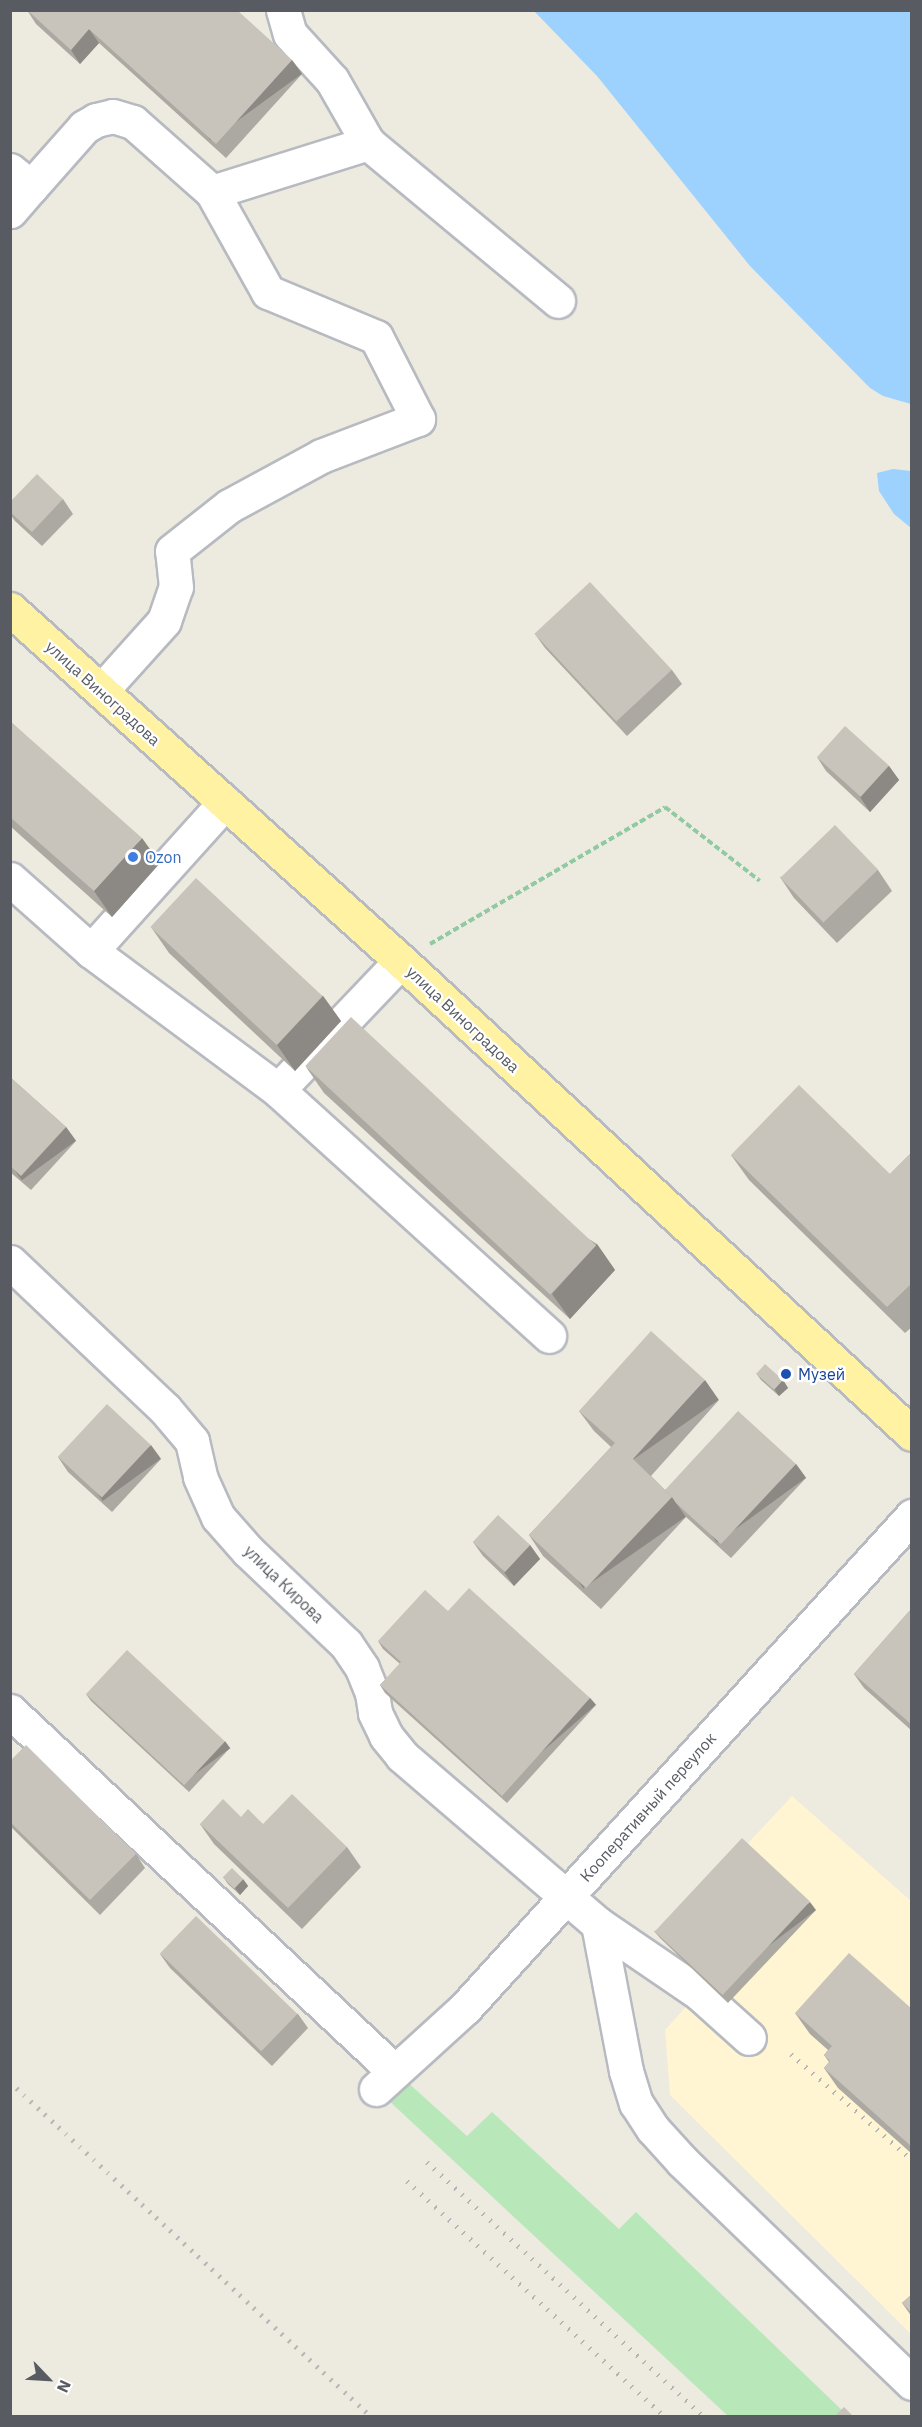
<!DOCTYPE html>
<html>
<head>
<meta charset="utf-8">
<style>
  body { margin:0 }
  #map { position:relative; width:922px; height:2427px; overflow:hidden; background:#edeadf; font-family:"IBM Plex Sans",sans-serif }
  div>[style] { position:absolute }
  .commercial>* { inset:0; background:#fff5d2 }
  .green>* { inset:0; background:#b8e8b9 }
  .water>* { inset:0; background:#9dd2ff }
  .path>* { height:4px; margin-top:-2px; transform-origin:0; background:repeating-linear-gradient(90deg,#91c9a2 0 6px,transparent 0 9px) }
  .roads { filter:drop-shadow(2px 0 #b7bac0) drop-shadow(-2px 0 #b7bac0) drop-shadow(0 2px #b7bac0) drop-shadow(0 -2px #b7bac0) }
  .minor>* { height:33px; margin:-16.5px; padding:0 16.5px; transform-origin:16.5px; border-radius:16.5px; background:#fff }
  .major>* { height:33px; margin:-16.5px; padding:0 16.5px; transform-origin:16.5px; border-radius:16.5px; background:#fff2a2 }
  .rail>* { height:4.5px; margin-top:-2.25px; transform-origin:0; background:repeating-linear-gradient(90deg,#b3b4b5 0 1.5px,transparent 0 9.5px) }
  .wall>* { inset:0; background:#aca9a2 }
  .shaded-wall>* { inset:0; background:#8c8984; transform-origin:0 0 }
  .building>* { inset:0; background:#c8c4bc; transform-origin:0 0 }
  .dots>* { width:16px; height:16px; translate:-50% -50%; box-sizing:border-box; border:3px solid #fff; border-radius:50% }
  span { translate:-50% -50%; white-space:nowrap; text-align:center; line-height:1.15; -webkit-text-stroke:4.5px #fff; paint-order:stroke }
  .street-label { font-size:16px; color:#585c62 }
  .shop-label { font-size:16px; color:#366cbe }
  .left { translate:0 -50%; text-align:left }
  .transit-label { font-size:16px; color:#164399 }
  .frame { position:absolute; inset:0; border:12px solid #585c62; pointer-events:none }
  .north { position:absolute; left:18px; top:2349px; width:60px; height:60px; -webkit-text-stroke:4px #fff; paint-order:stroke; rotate:115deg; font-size:16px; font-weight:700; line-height:24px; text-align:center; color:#585c62 }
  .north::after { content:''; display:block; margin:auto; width:21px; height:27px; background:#585c62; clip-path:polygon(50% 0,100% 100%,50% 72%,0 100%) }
</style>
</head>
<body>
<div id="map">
  <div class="commercial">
    <i style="clip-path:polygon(792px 1796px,911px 1901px,911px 2334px,670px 2095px,665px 2030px,707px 1983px,660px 1938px)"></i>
  </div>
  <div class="green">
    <i style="clip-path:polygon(405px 2080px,467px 2136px,492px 2112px,619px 2229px,636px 2212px,848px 2416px,728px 2416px,387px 2099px)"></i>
  </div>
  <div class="water">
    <i style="clip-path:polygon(534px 11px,911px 11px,911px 404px,883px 396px,870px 388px,750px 266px,597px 76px)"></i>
    <i style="clip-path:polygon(893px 469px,911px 471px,911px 528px,894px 514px,879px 491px,877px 473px)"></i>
  </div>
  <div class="path">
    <i style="left:430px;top:944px;width:272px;rotate:-30.2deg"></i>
    <i style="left:665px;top:807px;width:120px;rotate:37.9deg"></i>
  </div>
  <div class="roads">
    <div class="minor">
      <i style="left:283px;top:10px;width:25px;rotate:74deg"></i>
      <i style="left:290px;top:34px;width:62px;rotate:47.6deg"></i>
      <i style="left:332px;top:80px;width:73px;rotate:60.3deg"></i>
      <i style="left:10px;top:170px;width:27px;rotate:39deg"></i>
      <i style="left:31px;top:187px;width:32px;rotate:131deg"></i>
      <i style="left:31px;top:187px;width:80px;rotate:-48.5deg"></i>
      <i style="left:84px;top:127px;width:14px;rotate:-30deg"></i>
      <i style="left:96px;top:120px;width:17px;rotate:-13deg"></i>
      <i style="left:113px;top:116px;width:21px;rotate:17deg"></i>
      <i style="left:133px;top:122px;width:106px;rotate:41.5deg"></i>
      <i style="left:212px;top:192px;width:164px;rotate:-17.4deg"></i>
      <i style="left:368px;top:143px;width:247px;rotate:39.7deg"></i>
      <i style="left:101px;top:691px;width:94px;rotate:-48deg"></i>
      <i style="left:164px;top:621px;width:36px;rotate:-71deg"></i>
      <i style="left:176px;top:587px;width:36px;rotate:-96deg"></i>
      <i style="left:172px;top:551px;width:73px;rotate:-38.3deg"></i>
      <i style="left:229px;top:506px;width:105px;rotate:-28.5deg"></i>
      <i style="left:321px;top:456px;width:104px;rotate:-20.9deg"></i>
      <i style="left:418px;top:419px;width:92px;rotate:-117.1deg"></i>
      <i style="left:376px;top:337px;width:117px;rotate:-157.4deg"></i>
      <i style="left:268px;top:292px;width:115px;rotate:-119.2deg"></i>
      <i style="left:10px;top:879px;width:108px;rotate:41.6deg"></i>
      <i style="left:91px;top:951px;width:233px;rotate:36.6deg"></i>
      <i style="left:278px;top:1090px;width:366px;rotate:42.2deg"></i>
      <i style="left:91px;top:951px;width:200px;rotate:-48deg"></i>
      <i style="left:278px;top:1090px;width:178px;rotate:-46.4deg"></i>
      <i style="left:10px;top:1262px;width:214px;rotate:43.5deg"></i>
      <i style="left:165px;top:1409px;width:42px;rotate:49.8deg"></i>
      <i style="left:192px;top:1441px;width:37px;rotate:77deg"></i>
      <i style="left:200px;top:1477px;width:44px;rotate:65.8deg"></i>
      <i style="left:218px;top:1517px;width:45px;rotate:48.6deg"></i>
      <i style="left:248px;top:1551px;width:135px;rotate:43.5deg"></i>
      <i style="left:346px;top:1644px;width:29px;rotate:56deg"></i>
      <i style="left:362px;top:1668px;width:27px;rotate:68deg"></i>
      <i style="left:372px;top:1693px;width:20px;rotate:81deg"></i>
      <i style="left:375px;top:1713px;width:25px;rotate:64deg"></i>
      <i style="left:386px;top:1736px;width:26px;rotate:51deg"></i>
      <i style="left:402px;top:1756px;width:258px;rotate:40.6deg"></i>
      <i style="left:598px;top:1924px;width:150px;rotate:79.2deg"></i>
      <i style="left:626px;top:2071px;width:34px;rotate:73deg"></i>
      <i style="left:636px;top:2103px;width:31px;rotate:57deg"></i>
      <i style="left:653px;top:2129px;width:45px;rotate:47.7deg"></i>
      <i style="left:683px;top:2162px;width:318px;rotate:44deg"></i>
      <i style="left:10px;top:1711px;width:526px;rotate:43.15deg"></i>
      <i style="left:598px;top:1924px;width:122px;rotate:34.3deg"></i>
      <i style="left:699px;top:1993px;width:67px;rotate:42deg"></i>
      <i style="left:376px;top:2089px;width:120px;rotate:-42.3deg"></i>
      <i style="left:465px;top:2008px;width:665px;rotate:-47.74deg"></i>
    </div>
    <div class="major">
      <i style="left:10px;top:609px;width:526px;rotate:42deg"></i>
      <i style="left:401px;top:961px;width:696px;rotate:42.79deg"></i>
    </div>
  </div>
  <div class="rail">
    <i style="left:791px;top:2054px;width:161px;rotate:41.2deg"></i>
    <i style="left:10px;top:2082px;width:492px;rotate:42.8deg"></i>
    <i style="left:427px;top:2162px;width:375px;rotate:42.6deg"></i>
    <i style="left:407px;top:2181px;width:348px;rotate:42.4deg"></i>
  </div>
  <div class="wall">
    <i style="clip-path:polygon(27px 10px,292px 60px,302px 74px,226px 158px,99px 43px,80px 64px,36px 24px)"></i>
    <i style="clip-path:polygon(63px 499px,73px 514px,42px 546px,15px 521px,10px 514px,10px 502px)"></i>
    <i style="clip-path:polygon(535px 634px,672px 670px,682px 684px,627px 736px,545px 648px)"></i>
    <i style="clip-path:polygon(10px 721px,160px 863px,112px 917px,10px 826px)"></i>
    <i style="clip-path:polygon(817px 757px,889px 766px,899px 780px,870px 812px,826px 771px)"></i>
    <i style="clip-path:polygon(878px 870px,892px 891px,837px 943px,794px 898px,780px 877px)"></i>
    <i style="clip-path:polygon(151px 927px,323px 996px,341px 1021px,295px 1071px,169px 953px)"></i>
    <i style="clip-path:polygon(306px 1067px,597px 1244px,615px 1270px,570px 1319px,324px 1093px)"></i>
    <i style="clip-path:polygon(10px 1077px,66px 1127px,76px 1141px,31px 1190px,10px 1172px)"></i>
    <i style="clip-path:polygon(912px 1152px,912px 1327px,905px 1333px,749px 1180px,731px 1155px,890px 1174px)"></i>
    <i style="clip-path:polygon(756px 1373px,783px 1380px,788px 1388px,779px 1396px,761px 1380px)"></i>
    <i style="clip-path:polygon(719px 1400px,651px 1476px,665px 1490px,796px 1464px,806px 1478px,731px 1558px,686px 1517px,601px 1609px,543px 1556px,529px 1535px,611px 1447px,594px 1431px,579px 1411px)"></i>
    <i style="clip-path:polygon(58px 1457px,161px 1459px,112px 1512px,68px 1472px)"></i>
    <i style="clip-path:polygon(473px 1542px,530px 1545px,540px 1559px,514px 1586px,483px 1556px)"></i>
    <i style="clip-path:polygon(912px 1608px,912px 1731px,864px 1688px,854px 1674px)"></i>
    <i style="clip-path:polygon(448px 1611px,590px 1698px,596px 1705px,507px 1803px,385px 1693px,380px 1685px,400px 1664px,383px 1649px,378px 1641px)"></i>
    <i style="clip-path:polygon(86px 1694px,230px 1748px,189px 1792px,91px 1701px)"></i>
    <i style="clip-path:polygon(10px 1761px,136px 1854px,145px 1868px,100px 1915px,10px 1826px)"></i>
    <i style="clip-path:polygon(241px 1817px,263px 1824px,347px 1847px,361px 1867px,302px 1929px,214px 1844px,200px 1824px)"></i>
    <i style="clip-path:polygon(223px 1877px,243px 1879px,248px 1886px,240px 1895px,228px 1884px)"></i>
    <i style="clip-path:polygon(816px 1910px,728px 2003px,660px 1938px,654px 1931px)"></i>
    <i style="clip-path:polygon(160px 1954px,298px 2014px,308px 2028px,272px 2066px,170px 1968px)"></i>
    <i style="clip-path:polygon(912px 2009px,912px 2154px,838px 2088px,824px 2068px,829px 2062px,824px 2055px,828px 2050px,810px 2034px,795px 2013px)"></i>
    <i style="clip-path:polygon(912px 2294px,912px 2317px,902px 2303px)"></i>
  </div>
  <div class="shaded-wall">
    <i style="clip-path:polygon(89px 29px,99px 43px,80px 64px,71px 50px)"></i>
    <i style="left:292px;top:60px;width:17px;height:113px;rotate:54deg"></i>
    <i style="clip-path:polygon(889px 766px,899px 780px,870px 812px,860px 797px)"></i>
    <i style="clip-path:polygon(142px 838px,160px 863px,112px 917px,94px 891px)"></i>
    <i style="clip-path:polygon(323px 996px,341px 1021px,295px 1071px,277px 1045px)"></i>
    <i style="left:66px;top:1127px;width:17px;height:67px;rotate:54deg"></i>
    <i style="clip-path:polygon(597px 1244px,615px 1270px,570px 1319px,552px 1294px)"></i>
    <i style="left:705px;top:1380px;width:24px;height:107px;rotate:55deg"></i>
    <i style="clip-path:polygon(783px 1380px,788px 1388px,779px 1396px,774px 1389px)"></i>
    <i style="left:151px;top:1445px;width:17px;height:72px;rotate:54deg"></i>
    <i style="left:796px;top:1464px;width:17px;height:110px;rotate:54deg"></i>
    <i style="left:672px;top:1497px;width:24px;height:125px;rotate:55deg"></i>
    <i style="clip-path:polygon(530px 1545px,540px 1559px,514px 1586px,504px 1572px)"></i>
    <i style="left:590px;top:1698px;width:9px;height:132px;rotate:49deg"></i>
    <i style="left:225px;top:1741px;width:9px;height:60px;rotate:54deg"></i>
    <i style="clip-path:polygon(243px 1879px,248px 1886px,240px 1895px,235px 1888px)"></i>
    <i style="left:810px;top:1902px;width:10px;height:127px;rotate:53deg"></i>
  </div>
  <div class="building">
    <i style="clip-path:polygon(27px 10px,237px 10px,292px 60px,216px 144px,89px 29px,71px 50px)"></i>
    <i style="clip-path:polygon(37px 474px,63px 499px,32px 532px,10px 512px,10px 502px)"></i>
    <i style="left:590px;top:582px;width:120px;height:76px;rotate:47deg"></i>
    <i style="clip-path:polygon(10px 721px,142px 838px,94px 891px,10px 817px)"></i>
    <i style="left:845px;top:726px;width:59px;height:42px;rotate:42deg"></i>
    <i style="left:835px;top:825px;width:62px;height:76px;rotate:46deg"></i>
    <i style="left:196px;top:878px;width:173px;height:67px;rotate:43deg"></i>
    <i style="left:351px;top:1017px;width:335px;height:67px;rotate:43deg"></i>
    <i style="clip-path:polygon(10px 1077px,66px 1127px,21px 1176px,10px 1166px)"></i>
    <i style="clip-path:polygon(799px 1085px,890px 1174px,912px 1152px,912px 1283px,887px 1307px,731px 1155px)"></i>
    <i style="clip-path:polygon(651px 1331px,705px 1380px,633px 1459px,672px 1497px,586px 1588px,529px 1535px,615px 1443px,579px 1411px)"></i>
    <i style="left:765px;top:1364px;width:24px;height:13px;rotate:42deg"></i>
    <i style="left:107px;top:1404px;width:60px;height:72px;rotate:43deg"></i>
    <i style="clip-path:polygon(738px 1411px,796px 1464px,721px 1544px,676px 1503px,672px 1497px,665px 1490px)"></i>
    <i style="left:498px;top:1515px;width:44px;height:37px;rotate:43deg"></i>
    <i style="clip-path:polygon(469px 1588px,590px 1698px,502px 1796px,380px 1685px,401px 1662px,378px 1641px,425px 1590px,448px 1611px)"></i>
    <i style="clip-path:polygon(912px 1608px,912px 1725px,854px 1674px)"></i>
    <i style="left:127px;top:1650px;width:134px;height:60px;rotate:43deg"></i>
    <i style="clip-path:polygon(26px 1745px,136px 1854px,90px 1900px,10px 1822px,10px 1761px)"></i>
    <i style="clip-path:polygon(292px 1794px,347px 1847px,288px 1908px,200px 1824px,223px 1799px,241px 1817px,248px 1809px,263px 1824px)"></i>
    <i style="left:742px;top:1838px;width:93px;height:128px;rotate:43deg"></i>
    <i style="left:232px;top:1868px;width:16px;height:13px;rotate:45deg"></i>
    <i style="left:196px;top:1916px;width:141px;height:52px;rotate:44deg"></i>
    <i style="clip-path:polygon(849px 1953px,912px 2009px,912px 2147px,824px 2068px,830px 2061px,824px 2055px,832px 2046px,795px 2013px)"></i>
    <i style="clip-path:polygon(912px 2294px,912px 2313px,902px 2303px)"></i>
    <i style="clip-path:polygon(844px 2407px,853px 2416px,835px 2416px)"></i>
  </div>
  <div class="dots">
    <i style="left:133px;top:857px;background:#3f7fe0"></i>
    <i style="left:786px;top:1374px;background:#1a4fb4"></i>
  </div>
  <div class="street-label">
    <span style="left:103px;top:693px;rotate:42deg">улица Виноградова</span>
    <span style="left:463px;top:1019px;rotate:43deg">улица Виноградова</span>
    <span style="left:284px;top:1584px;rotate:44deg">улица Кирова</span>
    <span style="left:648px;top:1807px;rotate:-48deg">Кооперативный переулок</span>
  </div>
  <div class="shop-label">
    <span class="left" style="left:145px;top:857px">Ozon</span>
  </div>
  <div class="transit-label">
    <span class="left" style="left:798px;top:1374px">Музей</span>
  </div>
  <div class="frame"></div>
  <div class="north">N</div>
</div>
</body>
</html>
